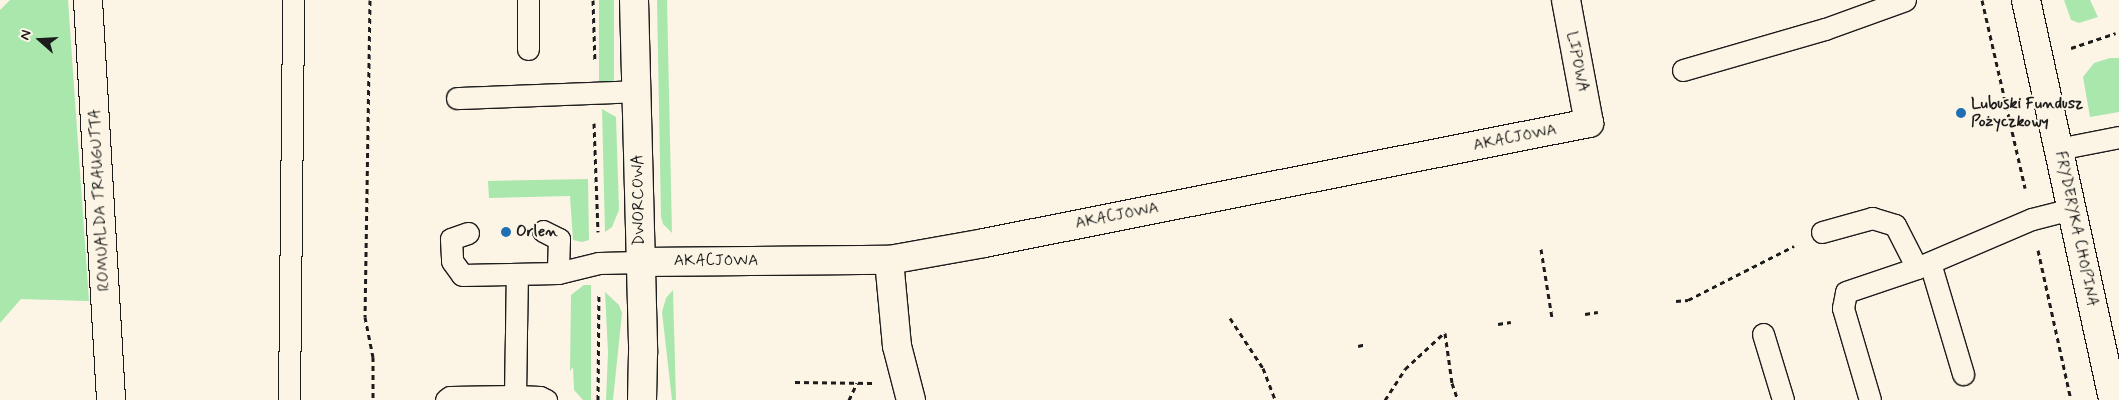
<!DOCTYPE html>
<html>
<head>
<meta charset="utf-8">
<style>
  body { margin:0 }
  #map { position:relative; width:2119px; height:400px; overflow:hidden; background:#fcf5e5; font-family:Mynerve,sans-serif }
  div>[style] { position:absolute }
  .green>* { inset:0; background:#aae7ad; transform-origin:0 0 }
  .path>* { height:3px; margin-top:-1.5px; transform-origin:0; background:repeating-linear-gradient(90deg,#1c1c1c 0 5px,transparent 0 9px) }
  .roads { filter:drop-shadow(1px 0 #1c1c1c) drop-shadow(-1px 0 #1c1c1c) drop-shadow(0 1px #1c1c1c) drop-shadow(0 -1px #1c1c1c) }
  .service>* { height:21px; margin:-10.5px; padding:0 10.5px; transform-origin:10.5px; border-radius:10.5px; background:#fcf5e5 }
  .minor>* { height:28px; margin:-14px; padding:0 14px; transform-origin:14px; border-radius:14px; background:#fcf5e5 }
  .tertiary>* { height:28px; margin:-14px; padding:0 14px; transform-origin:14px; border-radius:14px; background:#fcf5e5 }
  .dots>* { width:14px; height:14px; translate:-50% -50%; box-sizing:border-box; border:2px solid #fcf5e5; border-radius:50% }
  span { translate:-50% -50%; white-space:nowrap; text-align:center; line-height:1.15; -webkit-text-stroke:4px #fcf5e5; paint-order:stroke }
  .street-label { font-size:16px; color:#1c1c1c }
  .poi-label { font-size:16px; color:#1c1c1c; font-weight:700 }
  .left { translate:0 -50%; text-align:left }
  .north { position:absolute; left:15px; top:15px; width:50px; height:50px; -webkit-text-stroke:4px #fcf5e5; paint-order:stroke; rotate:289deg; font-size:14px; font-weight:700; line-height:20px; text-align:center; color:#1c1c1c }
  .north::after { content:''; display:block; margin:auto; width:18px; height:22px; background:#1c1c1c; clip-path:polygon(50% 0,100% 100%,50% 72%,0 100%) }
</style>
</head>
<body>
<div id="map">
  <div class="green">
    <i style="clip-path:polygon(10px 0,68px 0,89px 301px,21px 299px,0 323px,0 10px)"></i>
    <i style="left:599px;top:0;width:15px;height:81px"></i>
    <i style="clip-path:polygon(657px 0,667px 0,672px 233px,663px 224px,661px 217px)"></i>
    <i style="clip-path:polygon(2064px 0,2090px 0,2098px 17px,2079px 23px,2071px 20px)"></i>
    <i style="clip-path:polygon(2110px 58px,2119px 58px,2119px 112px,2090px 117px,2083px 77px,2094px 63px)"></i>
    <i style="clip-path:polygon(602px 109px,616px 117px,619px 210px,612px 227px,605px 232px)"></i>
    <i style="clip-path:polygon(588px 179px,589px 240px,582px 242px,573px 240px,570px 196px,489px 198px,488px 181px)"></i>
    <i style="clip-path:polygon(584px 285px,591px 285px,591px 400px,583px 400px,574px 390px,573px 367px,570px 371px,571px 295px)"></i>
    <i style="clip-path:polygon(673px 290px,676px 400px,672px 400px,662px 312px,666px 298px)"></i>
    <i style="clip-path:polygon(605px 292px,619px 305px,622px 313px,613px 400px,606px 400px,608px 353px)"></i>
  </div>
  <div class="path">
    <i style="left:370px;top:0;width:317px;rotate:90.9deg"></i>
    <i style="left:365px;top:317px;width:41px;rotate:78.7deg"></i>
    <i style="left:373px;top:357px;width:43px;rotate:90deg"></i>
    <i style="left:593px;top:0;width:62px;rotate:88.2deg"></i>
    <i style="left:1982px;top:0;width:193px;rotate:77.1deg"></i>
    <i style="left:2071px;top:48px;width:47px;rotate:-18.4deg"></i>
    <i style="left:594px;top:123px;width:109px;rotate:87.9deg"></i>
    <i style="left:1541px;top:249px;width:70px;rotate:80.9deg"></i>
    <i style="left:2038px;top:250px;width:154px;rotate:77.6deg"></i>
    <i style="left:1676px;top:301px;width:12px;rotate:-5deg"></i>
    <i style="left:1688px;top:300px;width:119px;rotate:-27deg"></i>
    <i style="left:1585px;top:314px;width:13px;rotate:-9deg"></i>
    <i style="left:1230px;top:318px;width:60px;rotate:56.6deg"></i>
    <i style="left:1263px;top:368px;width:34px;rotate:69deg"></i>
    <i style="left:1498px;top:324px;width:13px;rotate:-9deg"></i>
    <i style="left:1445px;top:333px;width:50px;rotate:82deg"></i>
    <i style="left:1452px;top:383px;width:18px;rotate:71deg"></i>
    <i style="left:1358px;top:346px;width:9px;rotate:-13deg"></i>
    <i style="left:795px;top:382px;width:77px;rotate:0.7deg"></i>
    <i style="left:598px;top:400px;width:105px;rotate:-89.5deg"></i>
    <i style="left:849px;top:400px;width:19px;rotate:-65deg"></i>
    <i style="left:1385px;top:400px;width:37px;rotate:-57deg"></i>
    <i style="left:1405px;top:369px;width:54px;rotate:-42.8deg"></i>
  </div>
  <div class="roads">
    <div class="service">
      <i style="left:528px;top:49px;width:49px;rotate:-90deg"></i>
      <i style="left:1683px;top:70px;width:148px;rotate:-16.1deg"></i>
      <i style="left:1825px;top:29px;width:85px;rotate:-19.9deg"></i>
      <i style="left:457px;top:98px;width:180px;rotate:-2.2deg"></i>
      <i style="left:2058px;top:149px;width:62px;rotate:-11.1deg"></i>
      <i style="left:543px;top:231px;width:18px;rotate:27deg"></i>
      <i style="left:559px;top:239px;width:34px;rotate:92deg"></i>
      <i style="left:1822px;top:232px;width:52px;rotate:-15.6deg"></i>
      <i style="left:1872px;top:218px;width:24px;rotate:17deg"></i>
      <i style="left:1895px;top:225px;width:48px;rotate:62.9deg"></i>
      <i style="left:468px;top:233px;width:18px;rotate:161deg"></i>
      <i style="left:451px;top:239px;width:22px;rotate:87deg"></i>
      <i style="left:452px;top:261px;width:17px;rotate:54deg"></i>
      <i style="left:462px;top:275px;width:96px;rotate:-1.2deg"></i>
      <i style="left:558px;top:273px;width:42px;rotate:-13.7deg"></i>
      <i style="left:599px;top:263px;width:42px;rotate:-1.4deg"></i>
      <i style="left:1930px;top:263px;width:116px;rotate:73.4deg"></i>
      <i style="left:1763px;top:334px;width:69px;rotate:73.1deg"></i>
      <i style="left:515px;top:396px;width:122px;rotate:-89.1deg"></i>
      <i style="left:289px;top:400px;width:400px;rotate:-89.4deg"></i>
      <i style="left:446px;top:400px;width:5px;rotate:-37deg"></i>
      <i style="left:450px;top:397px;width:65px;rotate:-0.9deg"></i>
      <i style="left:515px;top:396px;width:25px;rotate:2deg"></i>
      <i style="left:540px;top:397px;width:7px;rotate:27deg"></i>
      <i style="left:1870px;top:400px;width:96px;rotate:-106.4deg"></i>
      <i style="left:1843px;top:308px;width:16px;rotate:-79deg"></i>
      <i style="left:1846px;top:292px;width:75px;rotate:-18.7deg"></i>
      <i style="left:1917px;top:268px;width:125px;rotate:-23.1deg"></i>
      <i style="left:2032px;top:219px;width:40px;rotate:-14.4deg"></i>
    </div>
    <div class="minor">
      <i style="left:88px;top:0;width:401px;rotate:86.7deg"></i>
      <i style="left:2026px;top:0;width:409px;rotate:77.7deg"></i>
      <i style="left:889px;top:260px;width:86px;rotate:84.7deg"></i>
      <i style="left:897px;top:346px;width:56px;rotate:75.5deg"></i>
      <i style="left:641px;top:262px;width:248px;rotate:-0.5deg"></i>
      <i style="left:889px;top:260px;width:97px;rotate:-10.1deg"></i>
      <i style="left:984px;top:243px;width:617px;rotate:-11.22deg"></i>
      <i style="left:1589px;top:123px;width:125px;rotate:-100.6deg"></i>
    </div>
    <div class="tertiary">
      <i style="left:634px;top:0;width:353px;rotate:88.5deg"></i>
      <i style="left:643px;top:353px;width:47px;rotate:91.2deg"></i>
    </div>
  </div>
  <div class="dots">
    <i style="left:1961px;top:113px;background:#1f6fb2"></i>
    <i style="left:506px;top:232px;background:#1f6fb2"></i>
  </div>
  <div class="street-label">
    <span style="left:1577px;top:62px;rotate:79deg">LIPOWA</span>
    <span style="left:1515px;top:138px;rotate:-11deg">AKACJOWA</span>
    <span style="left:100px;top:200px;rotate:-93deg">ROMUALDA TRAUGUTTA</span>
    <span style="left:639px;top:200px;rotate:-91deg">DWORCOWA</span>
    <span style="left:1117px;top:216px;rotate:-11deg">AKACJOWA</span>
    <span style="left:2076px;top:229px;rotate:78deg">FRYDERYKA CHOPINA</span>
    <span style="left:716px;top:261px">AKACJOWA</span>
  </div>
  <div class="poi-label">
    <span class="left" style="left:1971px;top:113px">Lubuski Fundusz<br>Pożyczkowy</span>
    <span class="left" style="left:516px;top:232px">Orlen</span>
  </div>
  <div class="north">N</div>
</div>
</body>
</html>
